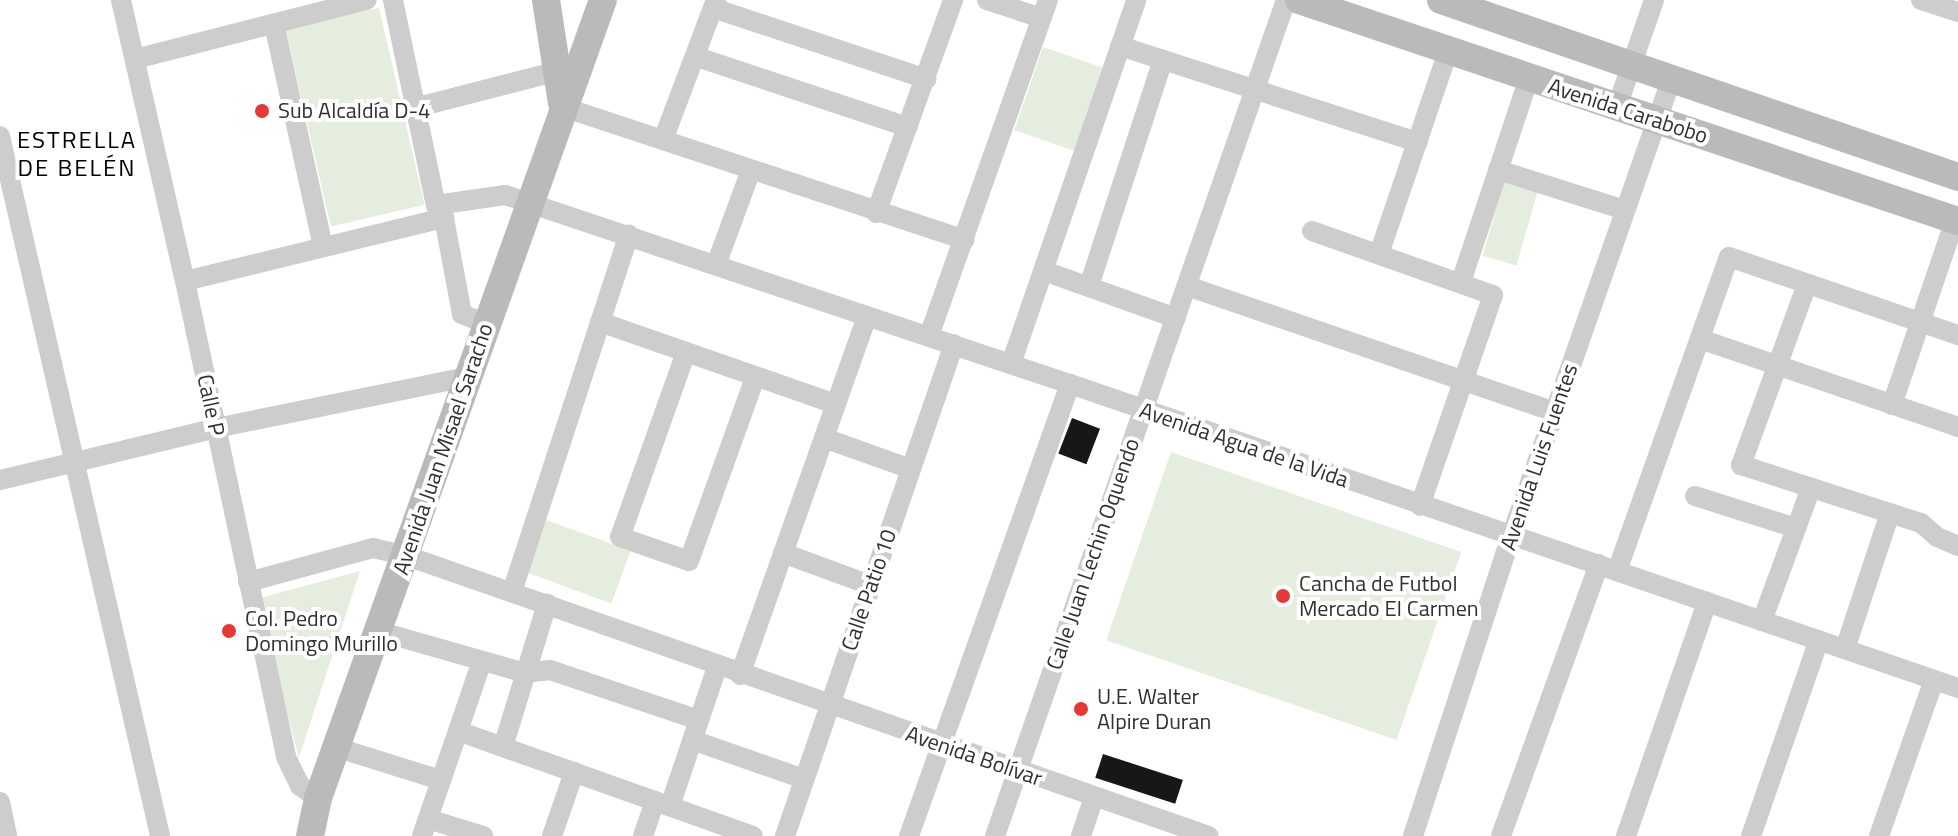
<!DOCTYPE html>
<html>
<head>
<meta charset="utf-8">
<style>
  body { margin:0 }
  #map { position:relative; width:1958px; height:836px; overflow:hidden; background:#fff; font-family:"Titillium Web",sans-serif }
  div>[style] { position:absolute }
  .green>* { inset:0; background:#e5eddf; transform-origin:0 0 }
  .building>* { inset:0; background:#171717; transform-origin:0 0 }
  .street>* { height:20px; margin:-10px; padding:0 10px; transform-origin:10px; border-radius:10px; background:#cdcdcd }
  .secondary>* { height:28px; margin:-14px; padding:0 14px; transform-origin:14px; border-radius:14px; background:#bababa }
  .dots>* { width:22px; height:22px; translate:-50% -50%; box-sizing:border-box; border:4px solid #fff; border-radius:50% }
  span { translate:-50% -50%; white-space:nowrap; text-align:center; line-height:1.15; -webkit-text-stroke:8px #fff; paint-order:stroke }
  .poi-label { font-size:22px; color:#303030 }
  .left { translate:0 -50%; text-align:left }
  .street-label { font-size:22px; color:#303030 }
  .neighbourhood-label { font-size:24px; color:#000; letter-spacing:2px }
</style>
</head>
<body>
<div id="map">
  <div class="green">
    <i style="left:379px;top:8px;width:202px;height:96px;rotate:77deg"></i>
    <i style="left:1043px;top:47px;width:65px;height:88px;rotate:19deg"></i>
    <i style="left:1505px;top:178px;width:35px;height:81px;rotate:16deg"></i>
    <i style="left:1171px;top:452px;width:307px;height:199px;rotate:19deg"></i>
    <i style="left:546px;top:520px;width:90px;height:56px;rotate:20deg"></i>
    <i style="clip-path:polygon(360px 571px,299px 757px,256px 599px)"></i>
  </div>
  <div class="building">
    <i style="left:1072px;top:418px;width:30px;height:38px;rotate:21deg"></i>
    <i style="left:1103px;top:754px;width:84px;height:25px;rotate:18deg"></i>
  </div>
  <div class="street">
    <i style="left:121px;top:0;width:288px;rotate:77.2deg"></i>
    <i style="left:185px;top:281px;width:487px;rotate:78deg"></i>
    <i style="left:286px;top:757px;width:32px;rotate:64deg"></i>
    <i style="left:300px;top:786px;width:22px;rotate:34deg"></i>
    <i style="left:393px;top:0;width:209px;rotate:78.2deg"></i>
    <i style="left:436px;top:205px;width:15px;rotate:58deg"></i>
    <i style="left:444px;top:218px;width:98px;rotate:79.4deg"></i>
    <i style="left:462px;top:314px;width:27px;rotate:22deg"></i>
    <i style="left:987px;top:0;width:57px;rotate:18.4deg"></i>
    <i style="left:1921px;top:0;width:39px;rotate:18deg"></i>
    <i style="left:713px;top:8px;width:225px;rotate:18.4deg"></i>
    <i style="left:274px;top:24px;width:227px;rotate:77.6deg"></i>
    <i style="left:1120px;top:46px;width:313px;rotate:17.9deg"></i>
    <i style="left:697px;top:57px;width:222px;rotate:18.4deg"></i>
    <i style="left:135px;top:59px;width:239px;rotate:-14.3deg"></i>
    <i style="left:563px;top:107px;width:423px;rotate:18.3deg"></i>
    <i style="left:1617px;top:107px;width:113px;rotate:-70.9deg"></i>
    <i style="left:414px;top:108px;width:149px;rotate:-14.4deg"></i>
    <i style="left:0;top:136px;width:718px;rotate:77.12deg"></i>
    <i style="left:663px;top:140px;width:150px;rotate:-69.3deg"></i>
    <i style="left:1498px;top:170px;width:133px;rotate:17.5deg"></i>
    <i style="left:436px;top:205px;width:70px;rotate:-8.2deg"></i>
    <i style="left:505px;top:195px;width:596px;rotate:18.5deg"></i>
    <i style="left:1070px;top:384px;width:939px;rotate:18.9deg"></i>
    <i style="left:876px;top:213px;width:226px;rotate:-70.1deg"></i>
    <i style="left:1312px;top:231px;width:192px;rotate:19.5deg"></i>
    <i style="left:1493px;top:295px;width:223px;rotate:109.1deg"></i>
    <i style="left:1379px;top:254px;width:214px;rotate:-71.2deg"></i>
    <i style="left:716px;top:265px;width:101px;rotate:-69.8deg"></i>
    <i style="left:1044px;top:271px;width:140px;rotate:19.6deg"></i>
    <i style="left:185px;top:281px;width:267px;rotate:-13.7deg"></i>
    <i style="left:1461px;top:282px;width:215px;rotate:-71.6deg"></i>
    <i style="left:1807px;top:284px;width:193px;rotate:110deg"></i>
    <i style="left:1741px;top:465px;width:189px;rotate:17.9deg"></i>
    <i style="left:1921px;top:523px;width:21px;rotate:41deg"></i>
    <i style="left:1937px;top:537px;width:23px;rotate:23deg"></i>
    <i style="left:1089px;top:286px;width:238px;rotate:-71.9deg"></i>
    <i style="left:1187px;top:286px;width:389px;rotate:18.9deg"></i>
    <i style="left:600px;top:322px;width:250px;rotate:19.2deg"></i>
    <i style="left:929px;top:336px;width:356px;rotate:-70.5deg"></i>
    <i style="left:1700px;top:339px;width:273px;rotate:18.8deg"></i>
    <i style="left:686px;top:352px;width:196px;rotate:109.6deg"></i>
    <i style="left:620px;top:537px;width:73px;rotate:19.2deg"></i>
    <i style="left:689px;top:561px;width:195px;rotate:-70.2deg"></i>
    <i style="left:1011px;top:364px;width:385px;rotate:-71deg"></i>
    <i style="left:1892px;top:405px;width:195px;rotate:-71.2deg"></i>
    <i style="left:824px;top:438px;width:92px;rotate:19.6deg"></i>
    <i style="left:0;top:480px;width:222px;rotate:-13.5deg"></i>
    <i style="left:216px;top:428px;width:256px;rotate:-11.5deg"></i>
    <i style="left:1695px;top:496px;width:106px;rotate:17.6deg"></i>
    <i style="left:783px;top:553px;width:93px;rotate:20.2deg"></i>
    <i style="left:1617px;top:571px;width:333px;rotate:-70.4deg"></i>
    <i style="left:1729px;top:257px;width:242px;rotate:18.8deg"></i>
    <i style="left:248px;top:582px;width:130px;rotate:-15.2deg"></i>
    <i style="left:373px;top:548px;width:35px;rotate:13deg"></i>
    <i style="left:407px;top:556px;width:849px;rotate:19.25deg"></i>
    <i style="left:512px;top:592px;width:376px;rotate:-71.9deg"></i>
    <i style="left:1762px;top:621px;width:142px;rotate:-69.8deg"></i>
    <i style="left:378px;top:631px;width:153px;rotate:15.9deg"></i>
    <i style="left:525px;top:673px;width:25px;rotate:-7deg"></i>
    <i style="left:550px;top:670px;width:157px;rotate:18.6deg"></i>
    <i style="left:1845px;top:649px;width:143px;rotate:-71.7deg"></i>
    <i style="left:740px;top:675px;width:381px;rotate:-70.5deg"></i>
    <i style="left:458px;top:731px;width:313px;rotate:19.6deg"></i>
    <i style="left:692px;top:740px;width:119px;rotate:19.2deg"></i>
    <i style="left:503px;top:747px;width:150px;rotate:-72.9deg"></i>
    <i style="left:338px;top:748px;width:108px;rotate:17.3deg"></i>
    <i style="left:0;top:802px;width:35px;rotate:78deg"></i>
    <i style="left:670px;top:806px;width:147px;rotate:-71.3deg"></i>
    <i style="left:428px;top:819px;width:58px;rotate:17.2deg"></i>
    <i style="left:422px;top:836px;width:185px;rotate:-71.1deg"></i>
    <i style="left:552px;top:836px;width:68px;rotate:-71deg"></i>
    <i style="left:643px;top:836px;width:37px;rotate:-71deg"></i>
    <i style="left:785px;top:836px;width:520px;rotate:-71.04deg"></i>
    <i style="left:909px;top:836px;width:480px;rotate:-70.4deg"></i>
    <i style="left:995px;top:836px;width:885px;rotate:-70.81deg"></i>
    <i style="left:1081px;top:836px;width:41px;rotate:-71.6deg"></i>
    <i style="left:1413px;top:836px;width:315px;rotate:-71.9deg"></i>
    <i style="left:1511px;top:537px;width:485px;rotate:-70.7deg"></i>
    <i style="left:1501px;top:836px;width:289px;rotate:-70.2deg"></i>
    <i style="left:1626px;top:836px;width:248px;rotate:-70.9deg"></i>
    <i style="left:1751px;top:836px;width:207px;rotate:-70.9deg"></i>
    <i style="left:1879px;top:836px;width:165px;rotate:-70.6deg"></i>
  </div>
  <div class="secondary">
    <i style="left:546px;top:0;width:104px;rotate:81.2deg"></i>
    <i style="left:1299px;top:0;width:695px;rotate:18.54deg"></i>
    <i style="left:1441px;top:0;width:546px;rotate:18.9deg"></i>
    <i style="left:310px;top:836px;width:39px;rotate:-78deg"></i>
    <i style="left:318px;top:798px;width:847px;rotate:-70.35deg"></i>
  </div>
  <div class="dots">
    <i style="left:262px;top:111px;background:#e63934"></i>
    <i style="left:1283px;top:596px;background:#e63934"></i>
    <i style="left:229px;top:631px;background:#e63934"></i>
    <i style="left:1081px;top:709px;background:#e63934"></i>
  </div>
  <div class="poi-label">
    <span class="left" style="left:278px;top:111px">Sub Alcaldía D-4</span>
    <span class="left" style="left:1299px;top:596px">Cancha de Futbol<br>Mercado El Carmen</span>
    <span class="left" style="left:245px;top:631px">Col. Pedro<br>Domingo Murillo</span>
    <span class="left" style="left:1097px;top:709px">U.E. Walter<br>Alpire Duran</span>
  </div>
  <div class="street-label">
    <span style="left:1628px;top:111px;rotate:18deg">Avenida Carabobo</span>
    <span style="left:211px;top:405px;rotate:78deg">Calle P</span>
    <span style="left:1244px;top:445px;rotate:19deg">Avenida Agua de la Vida</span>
    <span style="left:443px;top:449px;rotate:-71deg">Avenida Juan Misael Saracho</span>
    <span style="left:1539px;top:457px;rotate:-71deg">Avenida Luis Fuentes</span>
    <span style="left:1093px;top:554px;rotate:-71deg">Calle Juan Lechin Oquendo</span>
    <span style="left:869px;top:590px;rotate:-71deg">Calle Patio 10</span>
    <span style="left:974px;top:756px;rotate:19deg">Avenida Bolívar</span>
  </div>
  <div class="neighbourhood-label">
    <span style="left:77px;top:154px">ESTRELLA<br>DE BELÉN</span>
  </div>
</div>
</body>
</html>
